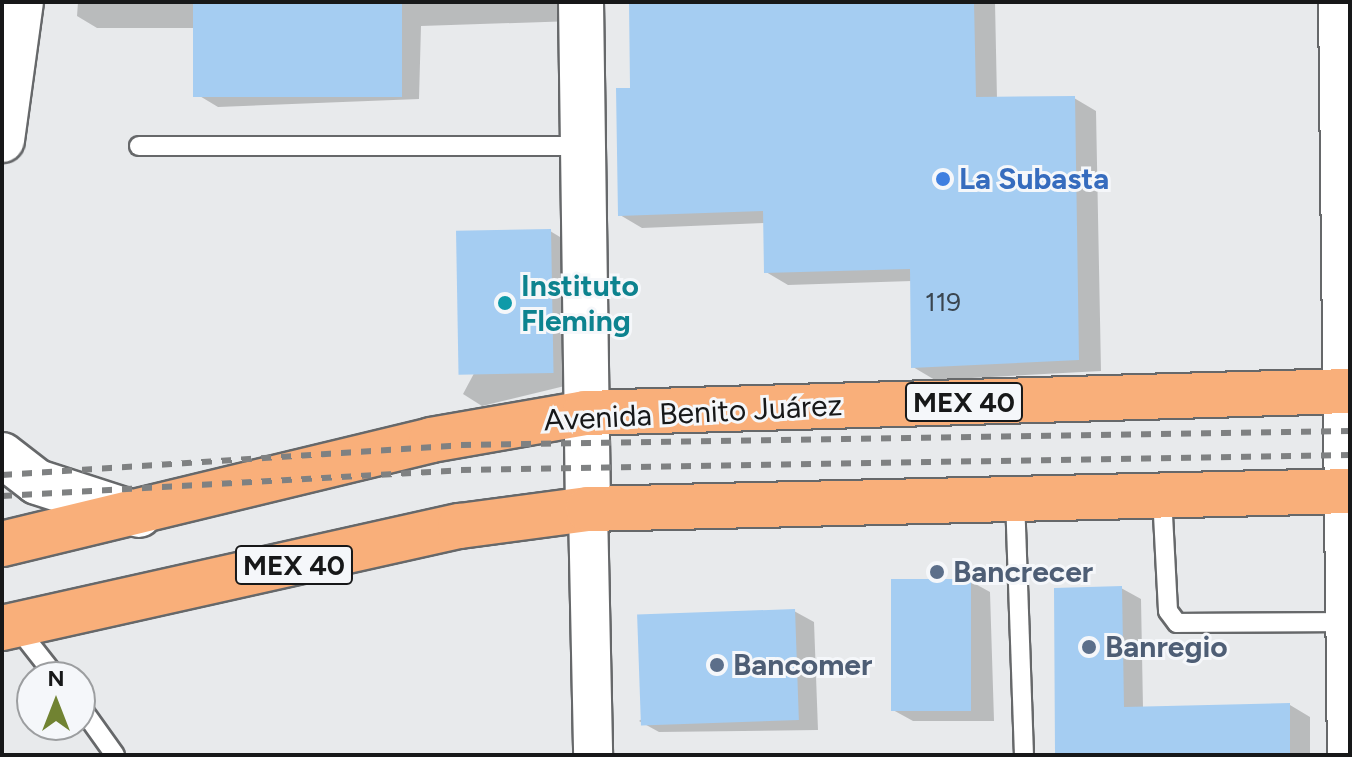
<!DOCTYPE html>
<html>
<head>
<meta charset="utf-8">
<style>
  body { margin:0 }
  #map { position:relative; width:1352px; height:757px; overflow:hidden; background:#e8eaec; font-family:Figtree,sans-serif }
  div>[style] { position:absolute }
  .shadow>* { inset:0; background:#0003 }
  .building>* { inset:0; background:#a5cdf2; transform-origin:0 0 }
  .roads { filter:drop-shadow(2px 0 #66686a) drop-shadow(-2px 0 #66686a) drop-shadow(0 2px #66686a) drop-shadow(0 -2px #66686a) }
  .service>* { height:18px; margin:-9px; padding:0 9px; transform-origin:9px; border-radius:9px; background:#fff }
  .minor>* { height:38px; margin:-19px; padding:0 19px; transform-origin:19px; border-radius:19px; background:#fff }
  .tertiary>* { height:44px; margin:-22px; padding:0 22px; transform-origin:22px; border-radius:22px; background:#fff }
  .secondary>* { height:44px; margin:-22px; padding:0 22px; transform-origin:22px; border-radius:22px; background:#fff }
  .primary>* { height:44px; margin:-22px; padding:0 22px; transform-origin:22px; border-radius:22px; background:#f9af7a }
  .rail>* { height:6px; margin-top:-3px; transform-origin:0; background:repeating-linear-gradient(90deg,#7f8182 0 10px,transparent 0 20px) }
  .dots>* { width:22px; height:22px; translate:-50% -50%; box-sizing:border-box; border:4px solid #f5f7fa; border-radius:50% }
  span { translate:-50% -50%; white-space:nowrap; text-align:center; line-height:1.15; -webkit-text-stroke:6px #f5f7fa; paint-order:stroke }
  .number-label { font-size:26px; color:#3a454f }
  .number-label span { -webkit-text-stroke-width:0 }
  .shield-label span { padding:2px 6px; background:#f5f7fa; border:2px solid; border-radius:6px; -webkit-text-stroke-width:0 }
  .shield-label { font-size:28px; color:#171819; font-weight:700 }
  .shop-label { font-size:30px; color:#366cbe; font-weight:700 }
  .left { translate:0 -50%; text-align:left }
  .culture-label { font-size:30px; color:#0d838f; font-weight:700 }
  .street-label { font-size:30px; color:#171819 }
  .service-label { font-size:30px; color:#4e5e75; font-weight:700 }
  .frame { position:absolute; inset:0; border:4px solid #171819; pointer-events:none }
  .north { position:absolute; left:16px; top:661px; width:80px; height:80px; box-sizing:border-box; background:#f5f7fa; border:2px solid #9c9ea0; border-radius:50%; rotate:0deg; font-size:22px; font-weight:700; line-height:32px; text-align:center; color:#171819 }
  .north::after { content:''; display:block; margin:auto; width:28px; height:36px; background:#718332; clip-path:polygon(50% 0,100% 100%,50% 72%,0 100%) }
</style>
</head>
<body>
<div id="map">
  <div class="shadow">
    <i style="clip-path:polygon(78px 2px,574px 2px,575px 21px,421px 26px,419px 99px,218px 107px,198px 95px,196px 28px,97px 28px,77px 16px)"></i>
    <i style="clip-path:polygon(631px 2px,995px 2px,997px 99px,1074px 98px,1096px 111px,1101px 371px,935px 380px,913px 367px,912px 281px,788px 285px,766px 272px,765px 223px,642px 228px,620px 215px,632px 90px)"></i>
    <i style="clip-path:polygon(550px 231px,570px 243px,573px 384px,482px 406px,463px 394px)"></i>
    <i style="clip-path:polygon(970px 581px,990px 592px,994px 721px,913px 721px,893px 710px)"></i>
    <i style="clip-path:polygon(1121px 588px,1141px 599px,1143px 708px,1290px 705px,1310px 717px,1310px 755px,1057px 755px)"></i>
    <i style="clip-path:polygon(794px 611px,814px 622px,818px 730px,659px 732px,639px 721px)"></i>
  </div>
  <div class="building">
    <i style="left:193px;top:2px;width:209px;height:95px"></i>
    <i style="clip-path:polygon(629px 2px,974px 2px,976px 97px,1075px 96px,1079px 360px,911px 368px,910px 269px,764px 273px,763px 211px,618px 216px,616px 88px,630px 88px)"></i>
    <i style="left:551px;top:229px;width:144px;height:95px;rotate:89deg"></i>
    <i style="left:891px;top:579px;width:80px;height:132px"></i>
    <i style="clip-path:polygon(1122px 586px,1124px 707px,1290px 703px,1290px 755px,1055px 755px,1054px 588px)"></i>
    <i style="left:795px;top:609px;width:111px;height:158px;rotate:88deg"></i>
  </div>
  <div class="roads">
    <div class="service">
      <i style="left:139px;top:146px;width:440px"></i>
      <i style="left:1162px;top:496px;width:115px;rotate:87deg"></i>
      <i style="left:1168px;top:611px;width:15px;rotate:53deg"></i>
      <i style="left:1177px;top:623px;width:168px;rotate:-0.3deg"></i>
      <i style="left:1015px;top:498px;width:257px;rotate:88deg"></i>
      <i style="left:16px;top:626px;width:65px;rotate:51.9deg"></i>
      <i style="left:80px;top:706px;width:60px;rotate:54.5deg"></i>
    </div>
    <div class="minor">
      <i style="left:1338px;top:2px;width:753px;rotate:89.32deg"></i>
      <i style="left:588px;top:509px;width:246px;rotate:88.8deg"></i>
    </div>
    <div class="tertiary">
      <i style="left:581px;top:2px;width:507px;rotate:89.21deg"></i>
    </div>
    <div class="secondary">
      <i style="left:2px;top:140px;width:139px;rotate:-82.2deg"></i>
      <i style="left:2px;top:455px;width:44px;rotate:37.6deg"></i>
      <i style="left:37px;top:482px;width:107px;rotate:17.9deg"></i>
    </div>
    <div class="primary">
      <i style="left:2px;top:544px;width:441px;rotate:-13.6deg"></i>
      <i style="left:431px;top:440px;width:156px;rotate:-9.9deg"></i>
      <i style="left:585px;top:413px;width:765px;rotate:-1.65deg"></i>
      <i style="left:2px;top:628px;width:469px;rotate:-12.6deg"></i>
      <i style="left:460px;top:526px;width:129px;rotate:-7.6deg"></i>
      <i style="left:588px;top:509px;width:762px;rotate:-1.35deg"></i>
    </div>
  </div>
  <div class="rail">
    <i style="left:2px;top:475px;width:460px;rotate:-3.7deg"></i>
    <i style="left:461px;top:445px;width:889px;rotate:-0.9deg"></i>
    <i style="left:2px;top:496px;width:460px;rotate:-3.2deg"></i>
    <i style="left:461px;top:470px;width:889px;rotate:-0.97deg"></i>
  </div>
  <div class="dots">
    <i style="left:943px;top:179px;background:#3f7fe0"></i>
    <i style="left:505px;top:303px;background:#0f9aa8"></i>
    <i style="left:937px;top:572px;background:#5c6f8a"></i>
    <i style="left:1089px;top:647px;background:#5c6f8a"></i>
    <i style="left:717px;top:665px;background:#5c6f8a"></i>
  </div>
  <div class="number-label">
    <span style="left:943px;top:303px">119</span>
  </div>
  <div class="shield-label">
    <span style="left:964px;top:402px">MEX 40</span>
    <span style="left:294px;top:565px">MEX 40</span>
  </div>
  <div class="shop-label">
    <span class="left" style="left:959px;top:179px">La Subasta</span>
  </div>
  <div class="culture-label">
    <span class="left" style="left:521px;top:303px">Instituto<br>Fleming</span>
  </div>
  <div class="street-label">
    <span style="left:693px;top:413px;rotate:-3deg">Avenida Benito Juárez</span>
  </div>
  <div class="service-label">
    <span class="left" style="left:953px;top:572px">Bancrecer</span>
    <span class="left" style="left:1105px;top:647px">Banregio</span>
    <span class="left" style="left:733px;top:665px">Bancomer</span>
  </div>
  <div class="frame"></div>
  <div class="north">N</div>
</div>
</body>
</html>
